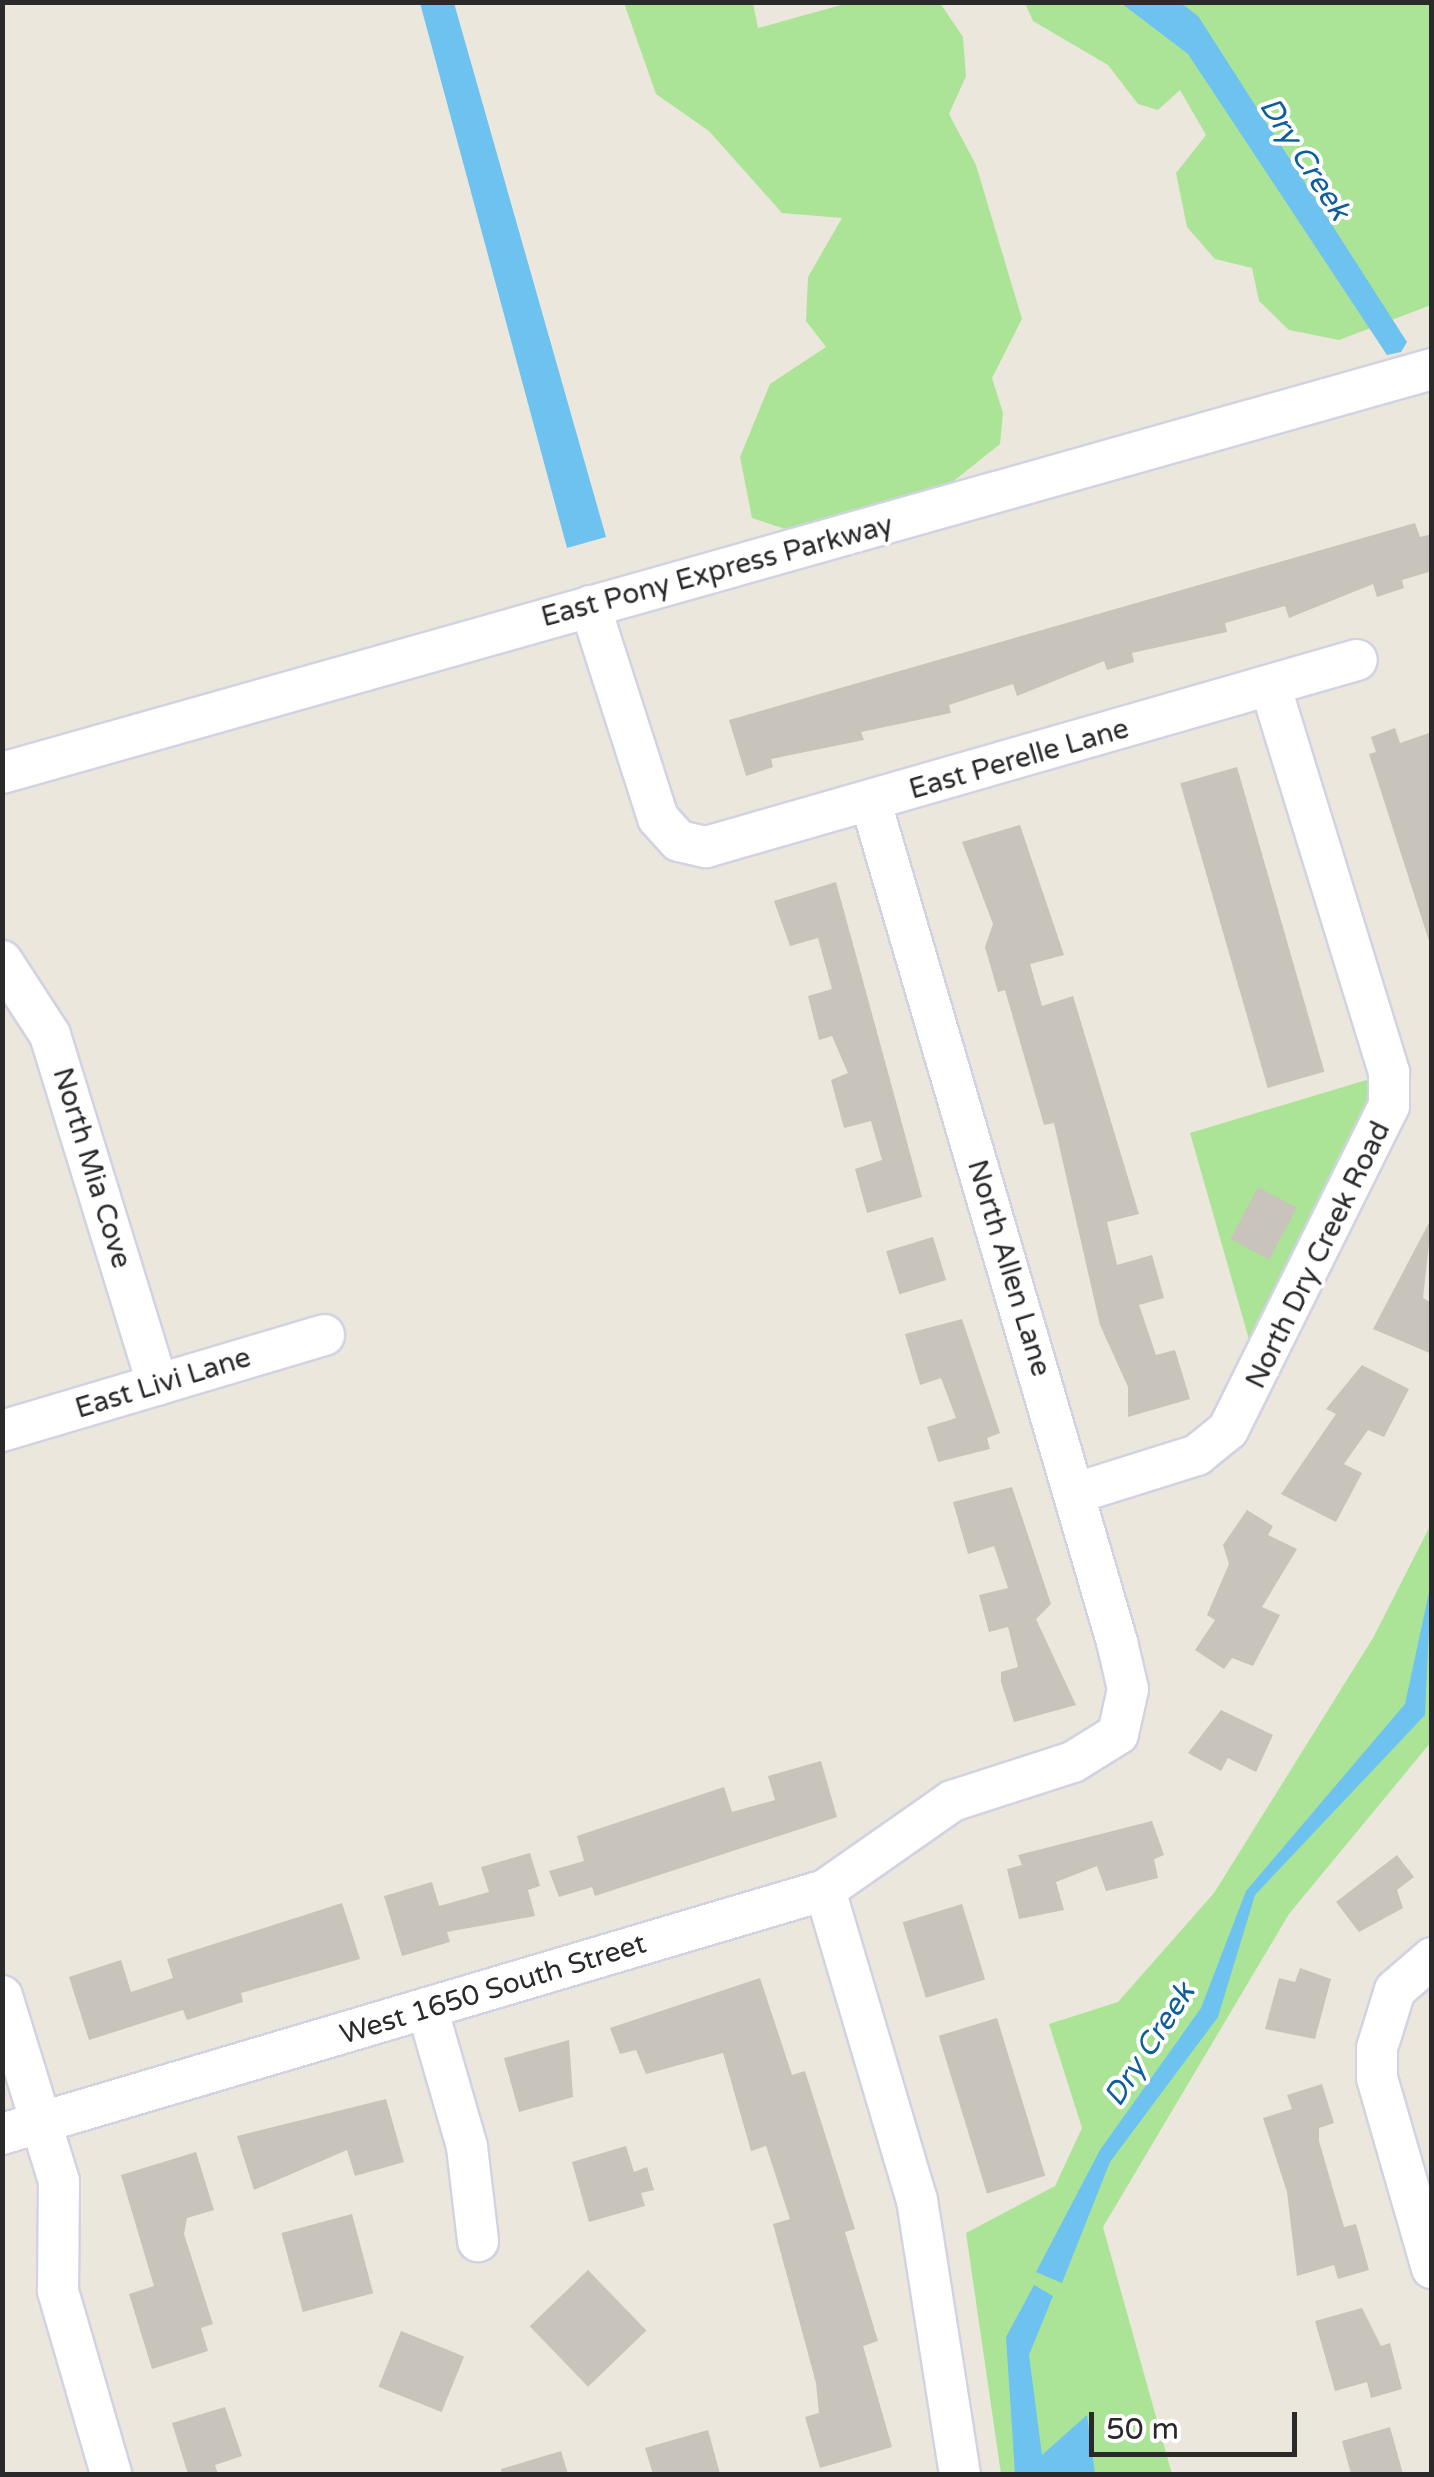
<!DOCTYPE html>
<html>
<head>
<meta charset="utf-8">
<style>
  body { margin:0 }
  #map { position:relative; width:1434px; height:2477px; overflow:hidden; background:#ece7dc; font-family:"Varela Round",sans-serif }
  div>[style] { position:absolute }
  .green>* { inset:0; background:#abe497 }
  .water>* { inset:0; background:#6dc2f0 }
  .building>* { inset:0; background:#c8c3bb; transform-origin:0 0 }
  .roads { filter:drop-shadow(2px 0 #d1d3e3) drop-shadow(-2px 0 #d1d3e3) drop-shadow(0 2px #d1d3e3) drop-shadow(0 -2px #d1d3e3) }
  .minor>* { height:40px; margin:-20px; padding:0 20px; transform-origin:20px; border-radius:20px; background:#fff }
  span { translate:-50% -50%; white-space:nowrap; text-align:center; line-height:1.15; -webkit-text-stroke:8px #fff; paint-order:stroke }
  .street-label { font-size:28px; color:#2a2a2a }
  .water-label { font-size:30px; color:#0c5e9d; font-style:italic }
  .frame { position:absolute; inset:0; border:5px solid #2a2a2a; pointer-events:none }
  .scale { position:absolute; left:1089px; top:2412px; width:208px; height:45px; box-sizing:border-box; border:5px solid #2a2a2a; border-top:0; padding-left:12px; font-size:30px; line-height:35px; white-space:nowrap; color:#2a2a2a; -webkit-text-stroke:8px #fff; paint-order:stroke }
</style>
</head>
<body>
<div id="map">
  <div class="green">
    <i style="clip-path:polygon(624px 3px,753px 3px,758px 28px,848px 3px,940px 3px,963px 37px,966px 76px,949px 114px,976px 165px,1022px 319px,992px 378px,1003px 413px,1000px 444px,945px 488px,785px 529px,752px 518px,740px 457px,770px 384px,826px 347px,806px 321px,808px 277px,842px 218px,782px 213px,709px 131px,656px 94px)"></i>
    <i style="clip-path:polygon(1025px 3px,1431px 3px,1431px 305px,1339px 340px,1289px 330px,1259px 301px,1252px 268px,1215px 259px,1187px 227px,1176px 173px,1206px 135px,1180px 90px,1158px 110px,1138px 104px,1108px 65px,1033px 21px)"></i>
    <i style="clip-path:polygon(1373px 1078px,1374px 1119px,1252px 1350px,1190px 1133px)"></i>
    <i style="clip-path:polygon(1431px 1524px,1431px 1742px,1289px 1914px,1103px 2227px,1172px 2474px,1001px 2474px,966px 2233px,1055px 2186px,1082px 2128px,1049px 2024px,1118px 2002px,1214px 1893px,1373px 1638px)"></i>
  </div>
  <div class="water">
    <i style="clip-path:polygon(420px 3px,454px 3px,606px 537px,567px 548px)"></i>
    <i style="clip-path:polygon(1121px 3px,1181px 3px,1198px 16px,1407px 342px,1401px 352px,1387px 355px,1188px 54px)"></i>
    <i style="clip-path:polygon(1431px 1583px,1425px 1715px,1255px 1895px,1218px 2017px,1110px 2162px,1062px 2283px,1036px 2272px,1100px 2150px,1201px 2008px,1246px 1891px,1405px 1704px)"></i>
    <i style="clip-path:polygon(1034px 2285px,1053px 2296px,1029px 2355px,1042px 2455px,1087px 2415px,1095px 2474px,1015px 2474px,1006px 2337px)"></i>
  </div>
  <div class="building">
    <i style="clip-path:polygon(1415px 523px,1420px 537px,1432px 534px,1432px 571px,1402px 580px,1404px 588px,1377px 597px,1373px 584px,1289px 618px,1285px 606px,1225px 623px,1227px 632px,1132px 653px,1134px 662px,1107px 670px,1104px 661px,1017px 696px,1013px 684px,949px 705px,951px 713px,861px 732px,864px 740px,771px 759px,773px 767px,746px 776px,729px 720px)"></i>
    <i style="clip-path:polygon(1395px 728px,1400px 743px,1432px 732px,1429px 941px,1369px 754px,1376px 752px,1371px 737px)"></i>
    <i style="left:1237px;top:767px;width:317px;height:59px;rotate:74deg"></i>
    <i style="clip-path:polygon(1020px 825px,1064px 955px,1030px 964px,1042px 1006px,1073px 996px,1139px 1214px,1107px 1222px,1117px 1265px,1152px 1255px,1164px 1298px,1139px 1305px,1156px 1355px,1175px 1350px,1190px 1399px,1128px 1417px,1128px 1387px,1100px 1325px,1054px 1123px,1044px 1125px,1005px 990px,998px 992px,985px 947px,993px 924px,962px 842px)"></i>
    <i style="clip-path:polygon(836px 882px,922px 1197px,867px 1213px,855px 1169px,882px 1160px,871px 1121px,844px 1128px,831px 1080px,848px 1073px,832px 1036px,819px 1040px,808px 996px,832px 989px,818px 938px,790px 946px,774px 901px)"></i>
    <i style="left:1258px;top:1187px;width:44px;height:59px;rotate:28deg"></i>
    <i style="clip-path:polygon(1432px 1217px,1423px 1298px,1432px 1303px,1432px 1354px,1373px 1329px)"></i>
    <i style="left:933px;top:1237px;width:45px;height:49px;rotate:73deg"></i>
    <i style="clip-path:polygon(962px 1319px,1000px 1433px,987px 1438px,990px 1449px,938px 1462px,927px 1427px,956px 1418px,941px 1378px,920px 1385px,905px 1334px)"></i>
    <i style="clip-path:polygon(1362px 1365px,1409px 1389px,1384px 1437px,1368px 1430px,1344px 1464px,1362px 1473px,1336px 1522px,1281px 1494px,1336px 1414px,1326px 1409px)"></i>
    <i style="clip-path:polygon(1012px 1487px,1051px 1604px,1036px 1619px,1076px 1705px,1014px 1722px,1001px 1682px,1001px 1672px,1018px 1667px,1008px 1627px,989px 1632px,979px 1595px,1008px 1588px,994px 1546px,968px 1554px,953px 1502px)"></i>
    <i style="clip-path:polygon(1247px 1510px,1273px 1526px,1268px 1535px,1297px 1549px,1262px 1607px,1280px 1615px,1253px 1666px,1232px 1658px,1224px 1669px,1195px 1650px,1215px 1620px,1207px 1615px,1229px 1564px,1223px 1545px)"></i>
    <i style="clip-path:polygon(1221px 1710px,1273px 1735px,1256px 1772px,1228px 1758px,1221px 1771px,1188px 1753px)"></i>
    <i style="clip-path:polygon(821px 1761px,837px 1817px,595px 1896px,592px 1887px,559px 1897px,549px 1871px,584px 1861px,577px 1836px,724px 1787px,732px 1812px,775px 1800px,768px 1776px)"></i>
    <i style="clip-path:polygon(1152px 1821px,1164px 1855px,1154px 1859px,1158px 1878px,1106px 1891px,1097px 1866px,1056px 1882px,1064px 1910px,1019px 1919px,1007px 1869px,1022px 1865px,1018px 1855px)"></i>
    <i style="clip-path:polygon(530px 1853px,540px 1886px,528px 1890px,535px 1916px,447px 1932px,450px 1942px,402px 1956px,384px 1896px,432px 1882px,439px 1906px,489px 1892px,481px 1867px)"></i>
    <i style="clip-path:polygon(1397px 1855px,1414px 1877px,1397px 1890px,1403px 1908px,1359px 1932px,1336px 1902px)"></i>
    <i style="clip-path:polygon(342px 1903px,360px 1959px,241px 1993px,243px 2002px,187px 2020px,183px 2010px,89px 2040px,69px 1977px,121px 1960px,131px 1992px,173px 1978px,167px 1959px)"></i>
    <i style="left:962px;top:1904px;width:79px;height:62px;rotate:73deg"></i>
    <i style="clip-path:polygon(1300px 1968px,1331px 1979px,1315px 2039px,1265px 2029px,1279px 1978px,1295px 1982px)"></i>
    <i style="clip-path:polygon(760px 1978px,792px 2075px,805px 2071px,855px 2229px,845px 2232px,878px 2341px,863px 2346px,892px 2447px,820px 2468px,805px 2417px,819px 2413px,816px 2383px,773px 2224px,790px 2219px,766px 2146px,751px 2151px,723px 2053px,646px 2074px,636px 2050px,620px 2054px,610px 2028px)"></i>
    <i style="left:997px;top:2018px;width:165px;height:61px;rotate:73deg"></i>
    <i style="clip-path:polygon(569px 2040px,573px 2097px,519px 2112px,504px 2058px)"></i>
    <i style="clip-path:polygon(1322px 2084px,1334px 2123px,1319px 2128px,1319px 2141px,1344px 2227px,1356px 2224px,1369px 2270px,1338px 2279px,1334px 2265px,1297px 2276px,1287px 2192px,1263px 2118px,1292px 2109px,1287px 2095px)"></i>
    <i style="clip-path:polygon(386px 2099px,404px 2162px,355px 2176px,347px 2150px,254px 2190px,237px 2136px)"></i>
    <i style="clip-path:polygon(626px 2146px,634px 2172px,647px 2167px,654px 2190px,641px 2193px,645px 2206px,589px 2222px,572px 2162px)"></i>
    <i style="clip-path:polygon(196px 2152px,214px 2210px,187px 2218px,184px 2234px,213px 2324px,201px 2328px,208px 2351px,152px 2369px,129px 2294px,154px 2286px,121px 2175px)"></i>
    <i style="left:352px;top:2214px;width:82px;height:73px;rotate:75deg"></i>
    <i style="left:588px;top:2270px;width:84px;height:81px;rotate:46deg"></i>
    <i style="clip-path:polygon(1362px 2308px,1381px 2346px,1390px 2343px,1402px 2389px,1371px 2398px,1367px 2382px,1335px 2391px,1315px 2321px)"></i>
    <i style="left:401px;top:2331px;width:68px;height:60px;rotate:22deg"></i>
    <i style="clip-path:polygon(225px 2407px,242px 2456px,215px 2465px,218px 2474px,188px 2474px,172px 2423px)"></i>
    <i style="clip-path:polygon(1390px 2427px,1403px 2474px,1351px 2474px,1342px 2441px)"></i>
    <i style="clip-path:polygon(708px 2430px,720px 2474px,653px 2474px,645px 2448px)"></i>
    <i style="clip-path:polygon(561px 2451px,568px 2474px,502px 2474px,501px 2469px)"></i>
  </div>
  <div class="roads">
    <div class="minor">
      <i style="left:590px;top:606px;width:223px;rotate:72.2deg"></i>
      <i style="left:658px;top:818px;width:31px;rotate:48deg"></i>
      <i style="left:679px;top:841px;width:28px;rotate:13deg"></i>
      <i style="left:706px;top:847px;width:677px;rotate:-16.03deg"></i>
      <i style="left:2px;top:773px;width:1486px;rotate:-15.78deg"></i>
      <i style="left:2px;top:961px;width:88px;rotate:57deg"></i>
      <i style="left:50px;top:1035px;width:366px;rotate:72.9deg"></i>
      <i style="left:2px;top:1431px;width:336px;rotate:-16.6deg"></i>
      <i style="left:1076px;top:1493px;width:127px;rotate:-17.4deg"></i>
      <i style="left:1197px;top:1455px;width:40px;rotate:-39deg"></i>
      <i style="left:1228px;top:1430px;width:362px;rotate:-63.6deg"></i>
      <i style="left:1389px;top:1106px;width:34px;rotate:-90deg"></i>
      <i style="left:1389px;top:1072px;width:404px;rotate:-107.1deg"></i>
      <i style="left:825px;top:1890px;width:323px;rotate:73.5deg"></i>
      <i style="left:917px;top:2200px;width:277px;rotate:81.1deg"></i>
      <i style="left:1432px;top:1958px;width:49px;rotate:139.1deg"></i>
      <i style="left:1395px;top:1990px;width:61px;rotate:107.2deg"></i>
      <i style="left:1377px;top:2048px;width:30px;rotate:90deg"></i>
      <i style="left:1377px;top:2078px;width:198px;rotate:73.9deg"></i>
      <i style="left:2px;top:1996px;width:194px;rotate:72.9deg"></i>
      <i style="left:59px;top:2181px;width:110px;rotate:90.5deg"></i>
      <i style="left:58px;top:2291px;width:191px;rotate:73.8deg"></i>
      <i style="left:427px;top:2008px;width:145px;rotate:73.9deg"></i>
      <i style="left:467px;top:2147px;width:95px;rotate:83.3deg"></i>
      <i style="left:2px;top:2134px;width:858px;rotate:-16.51deg"></i>
      <i style="left:825px;top:1890px;width:155px;rotate:-35deg"></i>
      <i style="left:952px;top:1801px;width:127px;rotate:-17.9deg"></i>
      <i style="left:1073px;top:1762px;width:53px;rotate:-31.9deg"></i>
      <i style="left:1118px;top:1734px;width:46px;rotate:-77.5deg"></i>
      <i style="left:1128px;top:1689px;width:48px;rotate:-103.2deg"></i>
      <i style="left:1117px;top:1642px;width:874px;rotate:-106.34deg"></i>
    </div>
  </div>
  <div class="street-label">
    <span style="left:717px;top:571px;rotate:-15deg">East Pony Express Parkway</span>
    <span style="left:1019px;top:759px;rotate:-16deg">East Perelle Lane</span>
    <span style="left:92px;top:1168px;rotate:73deg">North Mia Cove</span>
    <span style="left:1318px;top:1255px;rotate:-64deg">North Dry Creek Road</span>
    <span style="left:1009px;top:1268px;rotate:73deg">North Allen Lane</span>
    <span style="left:163px;top:1383px;rotate:-17deg">East Livi Lane</span>
    <span style="left:493px;top:1989px;rotate:-17deg">West 1650 South Street</span>
  </div>
  <div class="water-label">
    <span style="left:1304px;top:159px;rotate:57deg">Dry Creek</span>
    <span style="left:1150px;top:2045px;rotate:-57deg">Dry Creek</span>
  </div>
  <div class="frame"></div>
  <div class="scale">50 m</div>
</div>
</body>
</html>
